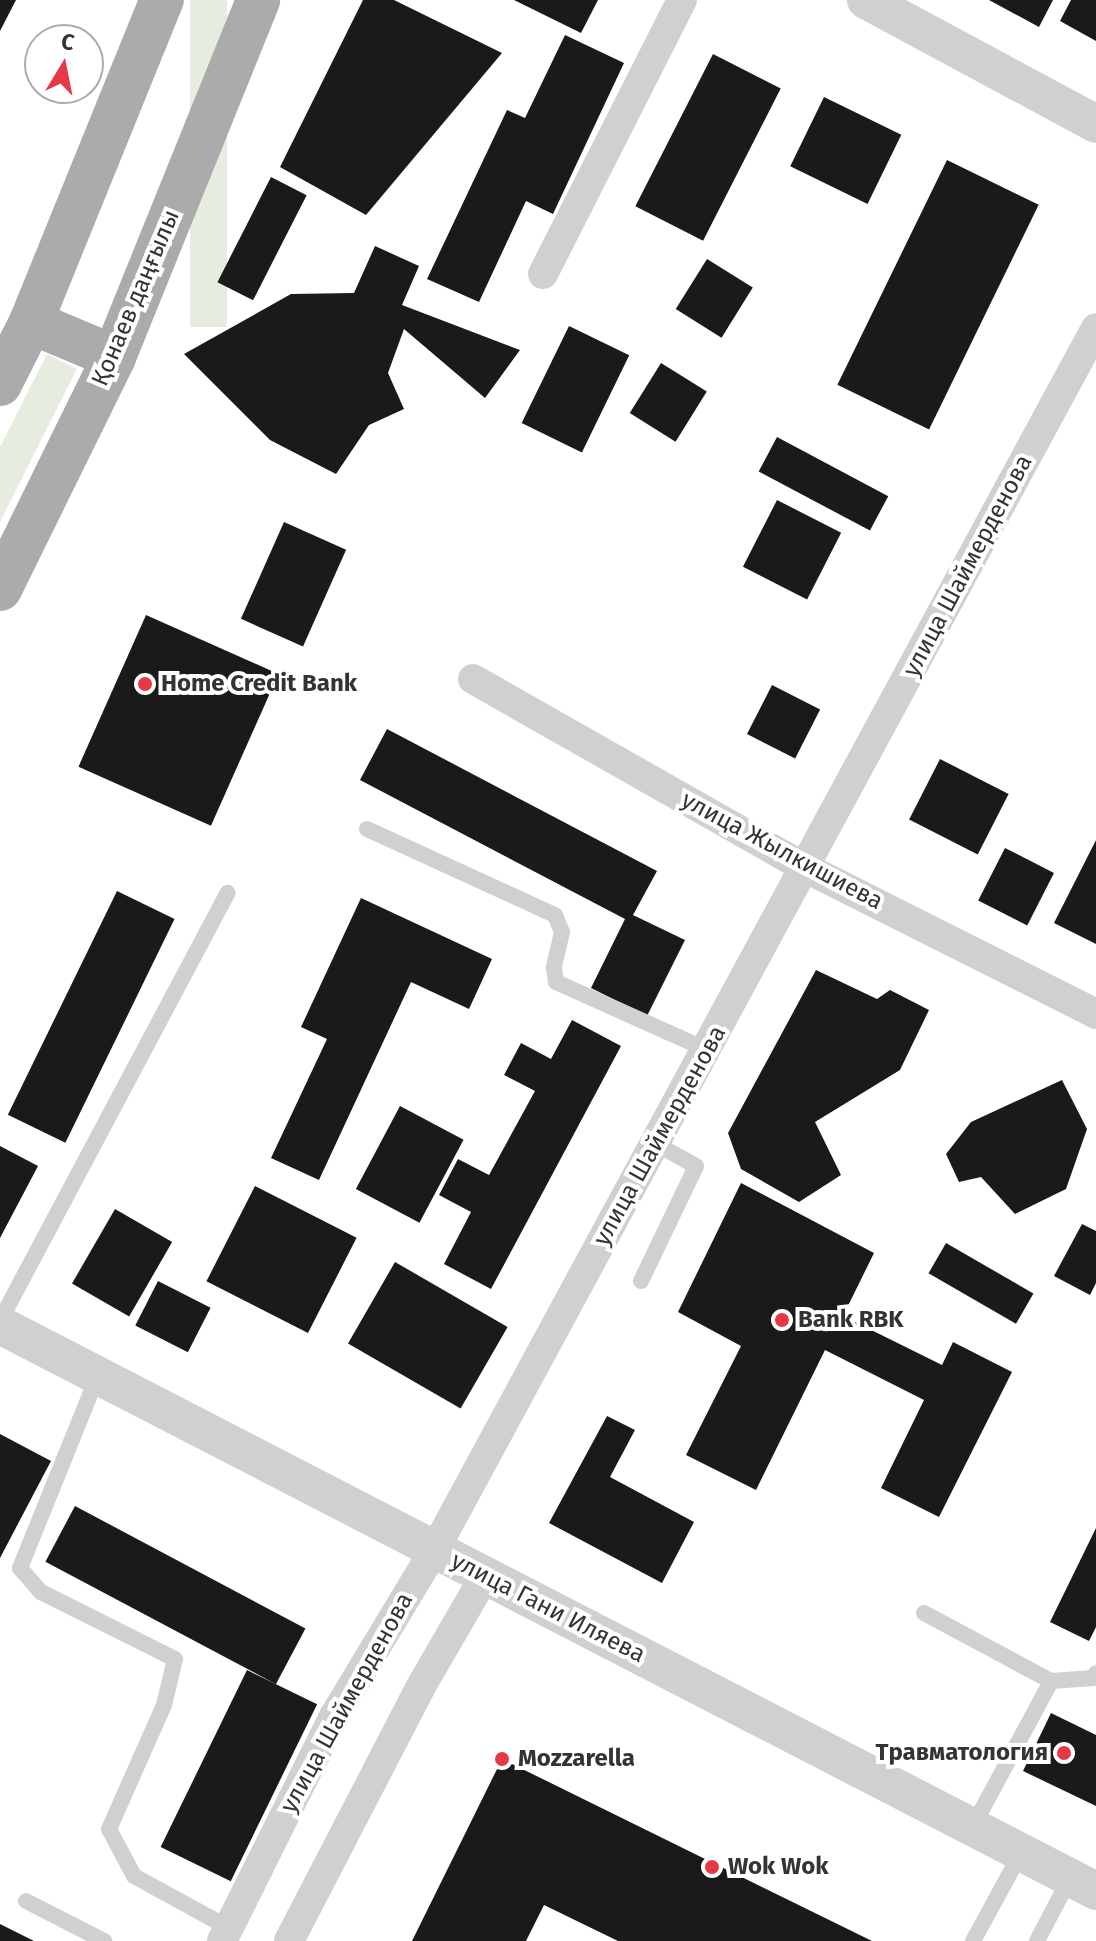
<!DOCTYPE html>
<html>
<head>
<meta charset="utf-8">
<style>
  body { margin:0 }
  #map { position:relative; width:1096px; height:1941px; overflow:hidden; background:#fff; font-family:"Fira Sans",sans-serif }
  div>[style] { position:absolute }
  .green>* { inset:0; background:#e6ecdf; transform-origin:0 0 }
  .building>* { inset:0; background:#1a1a1a; transform-origin:0 0 }
  .service>* { height:16px; margin:-8px; padding:0 8px; transform-origin:8px; border-radius:8px; background:#d0d0d0 }
  .minor>* { height:30px; margin:-15px; padding:0 15px; transform-origin:15px; border-radius:15px; background:#d0d0d0 }
  .tertiary>* { height:38px; margin:-19px; padding:0 19px; transform-origin:19px; border-radius:19px; background:#d0d0d0 }
  .primary>* { height:44px; margin:-22px; padding:0 22px; transform-origin:22px; border-radius:22px; background:#ababab }
  .dots>* { width:22px; height:22px; translate:-50% -50%; box-sizing:border-box; border:4px solid #fff; border-radius:50% }
  span { translate:-50% -50%; white-space:nowrap; text-align:center; line-height:1.15; -webkit-text-stroke:8px #fff; paint-order:stroke }
  .street-label { font-size:24px; color:#333 }
  .poi-label { font-size:24px; color:#333; font-weight:700 }
  .left { translate:0 -50%; text-align:left }
  .right { translate:-100% -50%; text-align:right }
  .north { position:absolute; left:24px; top:24px; width:80px; height:80px; box-sizing:border-box; background:#fff; border:2px solid #adadad; border-radius:50%; rotate:10deg; font-size:22px; font-weight:700; line-height:32px; text-align:center; color:#333 }
  .north::after { content:''; display:block; margin:auto; width:28px; height:36px; background:#e63946; clip-path:polygon(50% 0,100% 100%,50% 72%,0 100%) }
</style>
</head>
<body>
<div id="map">
  <div class="green">
    <i style="left:190px;top:0;width:37px;height:327px"></i>
    <i style="clip-path:polygon(47px 354px,77px 369px,0 522px,0 447px)"></i>
  </div>
  <div class="building">
    <i style="clip-path:polygon(0 0,16px 0,0 31px)"></i>
    <i style="clip-path:polygon(363px 0,394px 0,502px 53px,366px 215px,280px 167px)"></i>
    <i style="clip-path:polygon(514px 0,598px 0,581px 33px)"></i>
    <i style="clip-path:polygon(989px 0,1053px 0,1039px 27px)"></i>
    <i style="clip-path:polygon(1071px 0,1096px 0,1096px 41px,1060px 21px)"></i>
    <i style="clip-path:polygon(565px 35px,624px 63px,553px 214px,526px 201px,479px 302px,427px 279px,507px 110px,525px 118px)"></i>
    <i style="left:713px;top:54px;width:76px;height:171px;rotate:27deg"></i>
    <i style="left:824px;top:97px;width:86px;height:77px;rotate:26deg"></i>
    <i style="left:947px;top:160px;width:102px;height:250px;rotate:26deg"></i>
    <i style="left:271px;top:177px;width:40px;height:118px;rotate:27deg"></i>
    <i style="clip-path:polygon(375px 246px,419px 266px,402px 305px,520px 350px,485px 398px,404px 329px,388px 373px,404px 409px,369px 425px,336px 474px,270px 440px,184px 354px,291px 294px,354px 293px)"></i>
    <i style="left:707px;top:259px;width:54px;height:59px;rotate:32deg"></i>
    <i style="left:569px;top:326px;width:67px;height:108px;rotate:26deg"></i>
    <i style="left:661px;top:363px;width:54px;height:59px;rotate:32deg"></i>
    <i style="left:777px;top:437px;width:126px;height:39px;rotate:28deg"></i>
    <i style="left:777px;top:500px;width:72px;height:75px;rotate:27deg"></i>
    <i style="left:284px;top:522px;width:68px;height:106px;rotate:24deg"></i>
    <i style="left:146px;top:615px;width:145px;height:166px;rotate:24deg"></i>
    <i style="left:772px;top:685px;width:54px;height:55px;rotate:27deg"></i>
    <i style="clip-path:polygon(387px 729px,657px 871px,633px 915px,685px 940px,647px 1016px,591px 988px,625px 919px,360px 780px)"></i>
    <i style="left:940px;top:759px;width:77px;height:68px;rotate:27deg"></i>
    <i style="clip-path:polygon(1096px 840px,1096px 944px,1054px 923px)"></i>
    <i style="left:1005px;top:848px;width:55px;height:59px;rotate:27deg"></i>
    <i style="left:117px;top:891px;width:64px;height:249px;rotate:26deg"></i>
    <i style="clip-path:polygon(361px 898px,492px 959px,469px 1009px,411px 982px,319px 1180px,271px 1158px,327px 1039px,301px 1027px)"></i>
    <i style="clip-path:polygon(816px 970px,877px 999px,890px 990px,929px 1010px,900px 1070px,815px 1122px,841px 1175px,799px 1202px,741px 1169px,728px 1133px)"></i>
    <i style="clip-path:polygon(572px 1020px,621px 1046px,491px 1289px,444px 1264px,471px 1212px,439px 1195px,458px 1159px,489px 1175px,535px 1091px,504px 1075px,521px 1043px,551px 1059px)"></i>
    <i style="clip-path:polygon(1062px 1080px,1087px 1129px,1066px 1189px,1015px 1214px,981px 1177px,959px 1182px,946px 1154px,971px 1122px)"></i>
    <i style="left:400px;top:1106px;width:72px;height:94px;rotate:28deg"></i>
    <i style="clip-path:polygon(0 1146px,38px 1166px,0 1238px)"></i>
    <i style="clip-path:polygon(741px 1183px,874px 1253px,843px 1316px,942px 1365px,953px 1342px,1012px 1372px,939px 1517px,881px 1488px,924px 1400px,825px 1350px,756px 1490px,686px 1455px,741px 1346px,678px 1312px)"></i>
    <i style="left:255px;top:1186px;width:114px;height:107px;rotate:27deg"></i>
    <i style="left:115px;top:1209px;width:66px;height:86px;rotate:30deg"></i>
    <i style="clip-path:polygon(1082px 1224px,1096px 1231px,1096px 1283px,1090px 1295px,1054px 1276px)"></i>
    <i style="left:946px;top:1243px;width:101px;height:35px;rotate:30deg"></i>
    <i style="left:395px;top:1262px;width:130px;height:94px;rotate:30deg"></i>
    <i style="left:158px;top:1281px;width:59px;height:50px;rotate:27deg"></i>
    <i style="clip-path:polygon(607px 1416px,635px 1430px,610px 1477px,694px 1522px,662px 1583px,549px 1523px)"></i>
    <i style="clip-path:polygon(0 1434px,51px 1461px,0 1558px)"></i>
    <i style="left:75px;top:1506px;width:261px;height:63px;rotate:28deg"></i>
    <i style="clip-path:polygon(1096px 1528px,1096px 1627px,1089px 1641px,1050px 1622px)"></i>
    <i style="left:247px;top:1670px;width:78px;height:197px;rotate:26deg"></i>
    <i style="clip-path:polygon(1051px 1713px,1096px 1735px,1096px 1806px,1023px 1771px)"></i>
    <i style="clip-path:polygon(502px 1759px,872px 1941px,618px 1941px,544px 1905px,526px 1941px,412px 1941px)"></i>
    <i style="clip-path:polygon(0 1924px,34px 1941px,0 1941px)"></i>
  </div>
  <div class="service">
    <i style="left:367px;top:829px;width:207px;rotate:24.6deg"></i>
    <i style="left:555px;top:915px;width:18px;rotate:68deg"></i>
    <i style="left:562px;top:932px;width:37px;rotate:103deg"></i>
    <i style="left:554px;top:968px;width:14px;rotate:82deg"></i>
    <i style="left:556px;top:982px;width:166px;rotate:24.2deg"></i>
    <i style="left:641px;top:1281px;width:127px;rotate:-64.4deg"></i>
    <i style="left:696px;top:1166px;width:46px;rotate:-151.2deg"></i>
    <i style="left:0;top:1321px;width:485px;rotate:-62deg"></i>
    <i style="left:98px;top:1375px;width:208px;rotate:112deg"></i>
    <i style="left:20px;top:1568px;width:32px;rotate:49deg"></i>
    <i style="left:41px;top:1592px;width:150px;rotate:26.6deg"></i>
    <i style="left:175px;top:1659px;width:47px;rotate:103.4deg"></i>
    <i style="left:164px;top:1705px;width:136px;rotate:113.9deg"></i>
    <i style="left:109px;top:1829px;width:53px;rotate:62deg"></i>
    <i style="left:134px;top:1876px;width:108px;rotate:28.7deg"></i>
    <i style="left:924px;top:1613px;width:144px;rotate:28.2deg"></i>
    <i style="left:1051px;top:1681px;width:43px;rotate:-4deg"></i>
    <i style="left:1094px;top:1678px;width:5px;rotate:-68deg"></i>
    <i style="left:972px;top:1828px;width:167px;rotate:-61.7deg"></i>
    <i style="left:26px;top:1901px;width:88px;rotate:27.1deg"></i>
    <i style="left:973px;top:1941px;width:100px;rotate:-61.4deg"></i>
    <i style="left:1037px;top:1941px;width:71px;rotate:-62.4deg"></i>
  </div>
  <div class="minor">
    <i style="left:543px;top:274px;width:307px;rotate:-63.1deg"></i>
    <i style="left:473px;top:679px;width:383px;rotate:29.6deg"></i>
    <i style="left:806px;top:868px;width:325px;rotate:26.7deg"></i>
    <i style="left:222px;top:1941px;width:249px;rotate:-63.5deg"></i>
    <i style="left:333px;top:1718px;width:197px;rotate:-58.9deg"></i>
    <i style="left:435px;top:1549px;width:1388px;rotate:-61.57deg"></i>
    <i style="left:289px;top:1941px;width:285px;rotate:-62.6deg"></i>
    <i style="left:420px;top:1688px;width:129px;rotate:-59.9deg"></i>
  </div>
  <div class="tertiary">
    <i style="left:866px;top:0;width:261px;rotate:28.3deg"></i>
    <i style="left:0;top:1325px;width:1234px;rotate:27.31deg"></i>
  </div>
  <div class="primary">
    <i style="left:31px;top:322px;width:90px;rotate:22.9deg"></i>
    <i style="left:0;top:384px;width:69px;rotate:-63.4deg"></i>
    <i style="left:31px;top:322px;width:348px;rotate:-67.9deg"></i>
    <i style="left:0;top:589px;width:258px;rotate:-63.8deg"></i>
    <i style="left:114px;top:357px;width:385px;rotate:-68deg"></i>
  </div>
  <div class="dots">
    <i style="left:145px;top:684px;background:#e63946"></i>
    <i style="left:782px;top:1320px;background:#e63946"></i>
    <i style="left:1064px;top:1753px;background:#e63946"></i>
    <i style="left:502px;top:1759px;background:#e63946"></i>
    <i style="left:712px;top:1867px;background:#e63946"></i>
  </div>
  <div class="street-label">
    <span style="left:136px;top:298px;rotate:-67deg">Қонаев даңғылы</span>
    <span style="left:968px;top:566px;rotate:-62deg">улица Шаймерденова</span>
    <span style="left:782px;top:851px;rotate:28deg">улица Жылкишиева</span>
    <span style="left:660px;top:1136px;rotate:-61deg">улица Шаймерденова</span>
    <span style="left:548px;top:1608px;rotate:27deg">улица Гани Иляева</span>
    <span style="left:347px;top:1703px;rotate:-61deg">улица Шаймерденова</span>
  </div>
  <div class="poi-label">
    <span class="left" style="left:161px;top:684px">Home Credit Bank</span>
    <span class="left" style="left:798px;top:1320px">Bank RBK</span>
    <span class="right" style="left:1048px;top:1753px">Травматология</span>
    <span class="left" style="left:518px;top:1759px">Mozzarella</span>
    <span class="left" style="left:728px;top:1867px">Wok Wok</span>
  </div>
  <div class="north">С</div>
</div>
</body>
</html>
